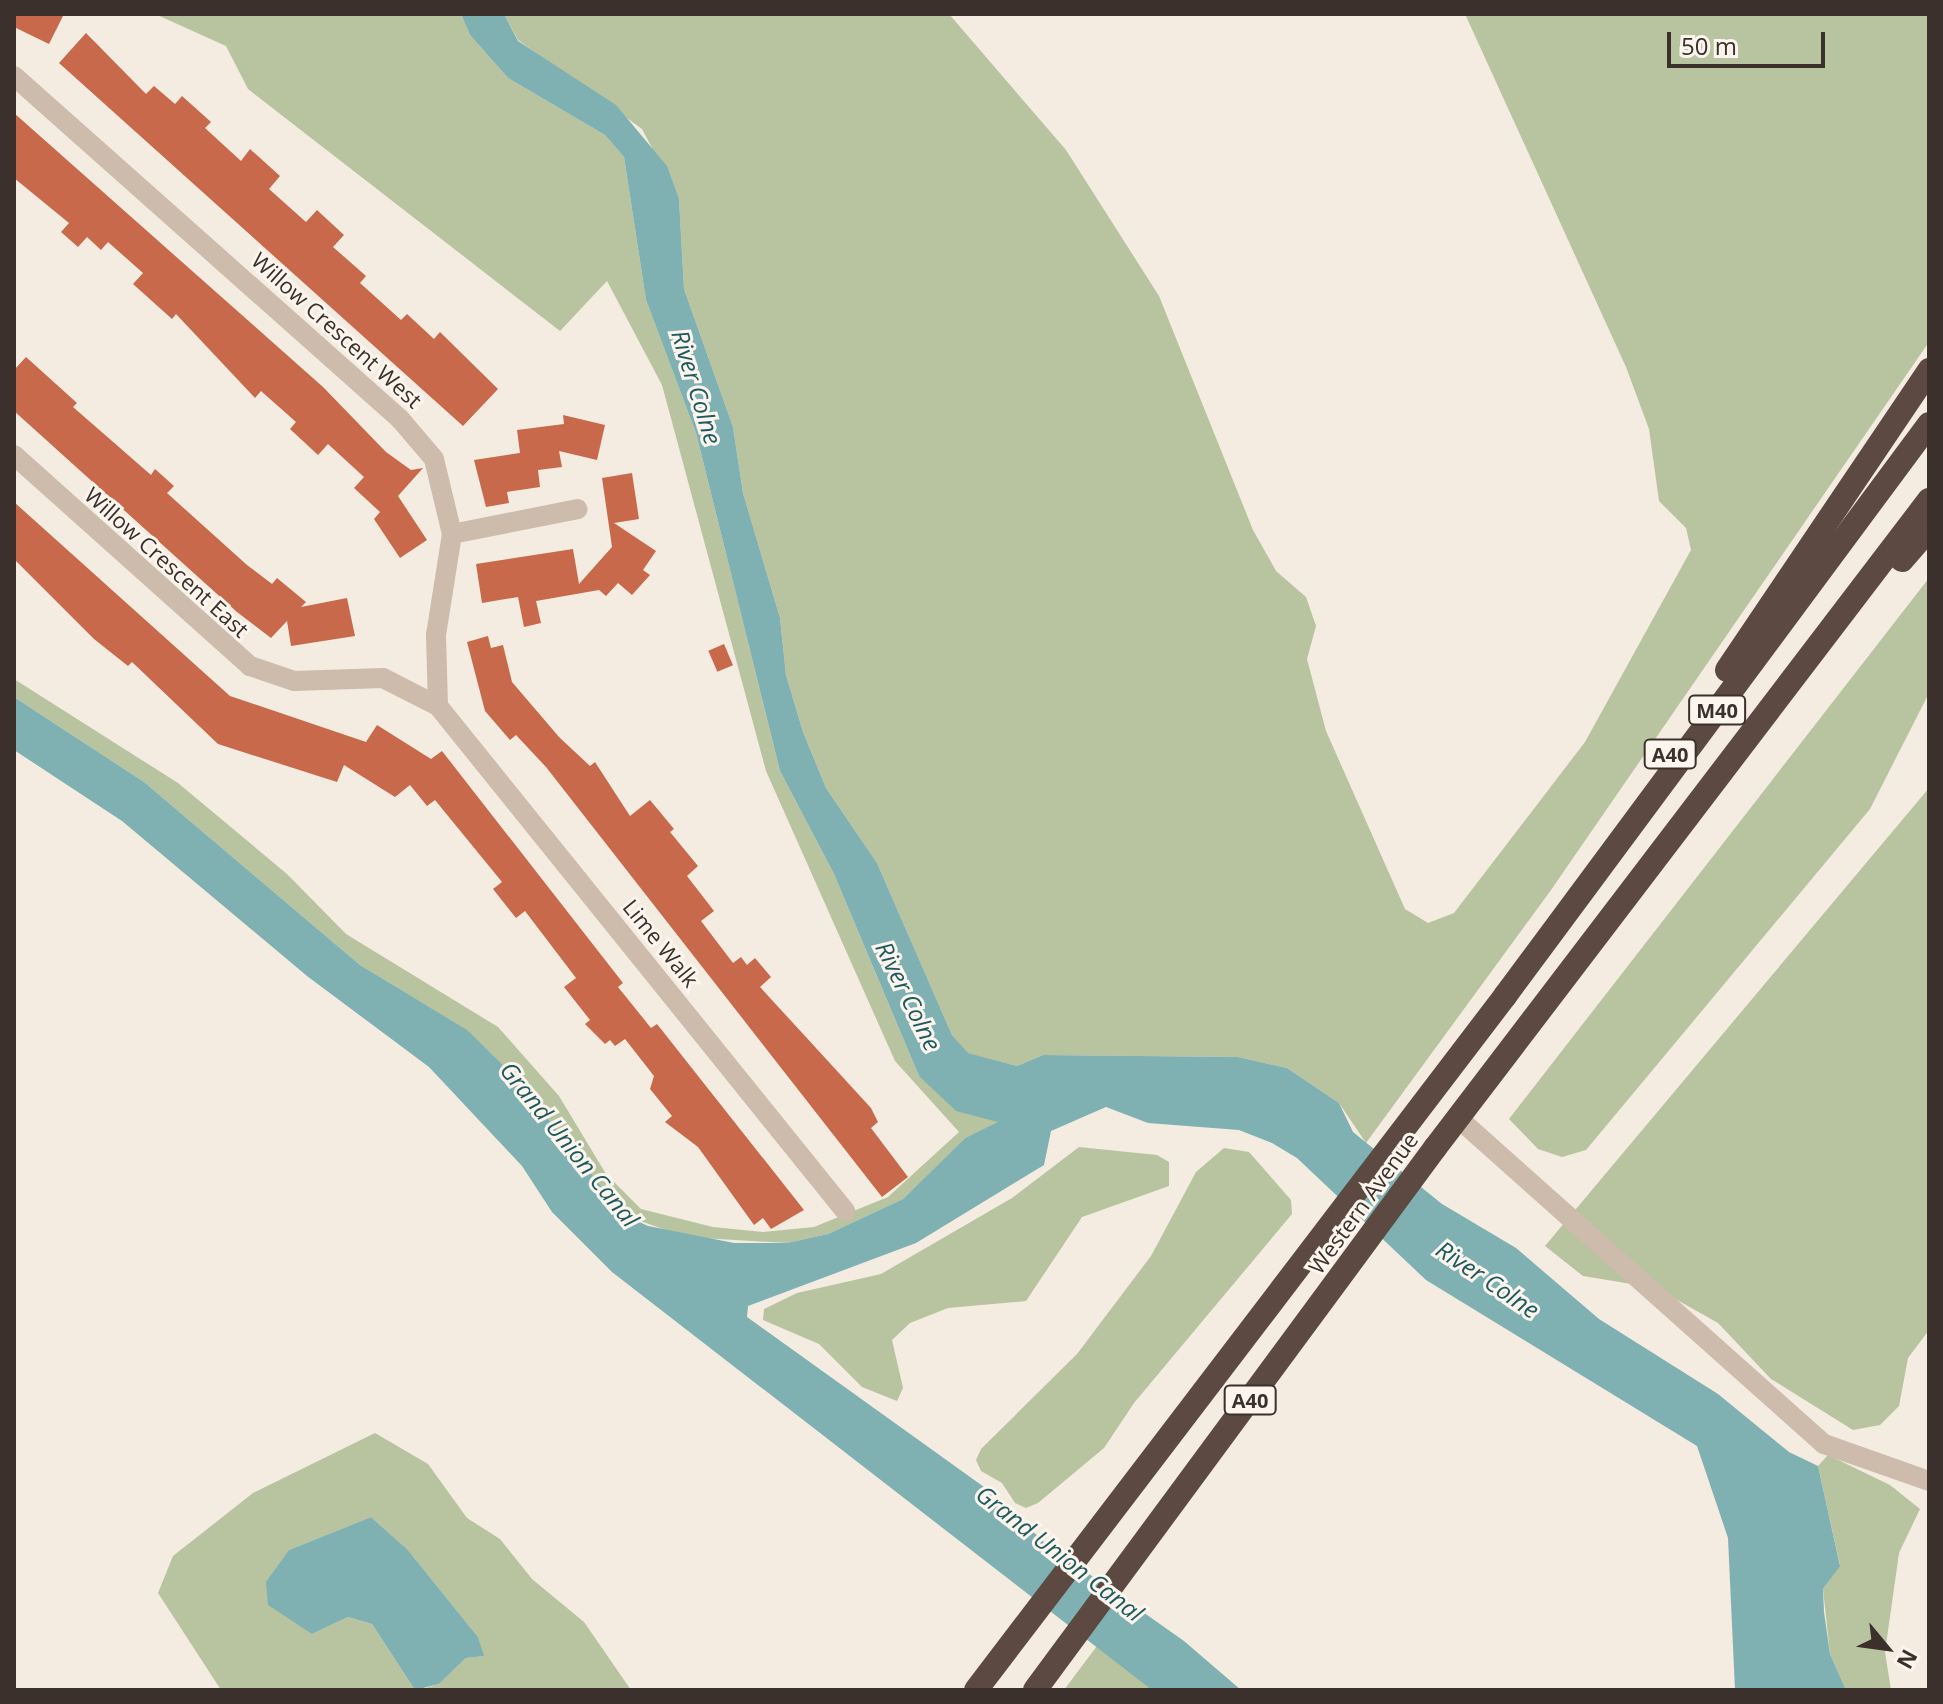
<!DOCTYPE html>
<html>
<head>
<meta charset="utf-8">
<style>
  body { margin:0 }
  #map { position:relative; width:1943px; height:1704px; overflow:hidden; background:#f4ebe1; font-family:"Open Sans",sans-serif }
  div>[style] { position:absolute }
  .green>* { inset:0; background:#b8c4a0 }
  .water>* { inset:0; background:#7fb0b2 }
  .building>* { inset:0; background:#c8694b; transform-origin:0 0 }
  .minor>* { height:20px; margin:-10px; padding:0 10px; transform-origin:10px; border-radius:10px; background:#cdbbac }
  .highway>* { height:24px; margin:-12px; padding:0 12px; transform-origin:12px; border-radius:12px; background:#5c4a42 }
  span { translate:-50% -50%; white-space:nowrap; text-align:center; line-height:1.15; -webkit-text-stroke:6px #fbf5ee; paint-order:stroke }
  .shield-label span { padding:2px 6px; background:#fbf5ee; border:2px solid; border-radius:6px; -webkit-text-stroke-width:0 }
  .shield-label { font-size:20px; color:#3b302b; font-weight:700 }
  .street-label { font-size:22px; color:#3b302b }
  .water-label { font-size:24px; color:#1f5a5e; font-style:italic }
  .frame { position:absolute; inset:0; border:16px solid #3b302b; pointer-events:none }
  .north { position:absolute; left:1847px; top:1608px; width:80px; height:80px; -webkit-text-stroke:6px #fbf5ee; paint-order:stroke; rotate:119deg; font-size:22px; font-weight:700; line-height:32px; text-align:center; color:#3b302b }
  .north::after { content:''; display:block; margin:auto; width:28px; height:36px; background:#3b302b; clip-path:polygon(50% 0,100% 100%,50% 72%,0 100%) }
  .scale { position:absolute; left:1667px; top:32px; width:158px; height:36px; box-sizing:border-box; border:4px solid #3b302b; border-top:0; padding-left:10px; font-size:24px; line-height:28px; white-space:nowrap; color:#3b302b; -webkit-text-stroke:6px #fbf5ee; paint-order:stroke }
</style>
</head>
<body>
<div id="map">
  <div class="green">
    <i style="clip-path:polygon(155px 14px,461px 14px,470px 35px,508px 78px,605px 135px,624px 157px,646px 300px,696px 433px,780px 771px,834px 874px,919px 1076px,1000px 1122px,965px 1138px,903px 1199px,828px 1234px,787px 1243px,685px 1237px,624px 1215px,515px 1077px,466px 1030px,360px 965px,144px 782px,14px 697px,14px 679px,178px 783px,287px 874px,346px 934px,498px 1027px,559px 1096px,606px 1174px,641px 1209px,713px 1227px,763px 1232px,814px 1227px,888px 1197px,959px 1132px,895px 1061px,766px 771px,662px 385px,607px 281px,560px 331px,248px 89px,226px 46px)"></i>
    <i style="clip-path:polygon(504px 14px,949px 14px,1066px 150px,1159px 296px,1253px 530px,1276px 571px,1306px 597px,1316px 626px,1307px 659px,1326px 731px,1405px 909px,1428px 923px,1454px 913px,1585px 742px,1691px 550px,1686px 528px,1659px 501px,1649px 429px,1626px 367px,1465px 14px,1929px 14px,1929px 342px,1551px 890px,1366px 1143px,1339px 1103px,1287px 1068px,1238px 1057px,1043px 1055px,1017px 1066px,967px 1053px,952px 1035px,877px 863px,826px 788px,803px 732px,786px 675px,780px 618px,743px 493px,733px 427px,684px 289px,679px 199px,642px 129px,518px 40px)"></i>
    <i style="clip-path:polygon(1929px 578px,1929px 693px,1870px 809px,1586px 1150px,1562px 1157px,1538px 1149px,1509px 1119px)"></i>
    <i style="clip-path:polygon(1929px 788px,1929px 1330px,1908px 1358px,1899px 1406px,1880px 1425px,1853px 1430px,1771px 1379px,1718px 1323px,1656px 1288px,1583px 1276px,1545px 1246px)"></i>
    <i style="clip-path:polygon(1079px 1147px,1157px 1155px,1169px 1162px,1169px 1186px,1082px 1217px,1026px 1301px,948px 1308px,910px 1323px,892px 1340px,903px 1388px,897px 1401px,862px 1387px,819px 1344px,763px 1320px,764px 1309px,797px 1293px,881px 1274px,1012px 1198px)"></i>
    <i style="clip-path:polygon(1224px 1148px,1249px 1152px,1291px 1200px,1292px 1214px,1134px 1403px,1104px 1448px,1038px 1503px,1026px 1508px,1015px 1503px,1002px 1483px,981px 1471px,976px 1460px,981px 1449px,1077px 1354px,1151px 1256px,1196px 1172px)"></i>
    <i style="clip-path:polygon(375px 1433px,428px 1464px,467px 1518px,500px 1539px,532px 1579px,584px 1622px,631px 1690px,419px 1690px,439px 1684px,466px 1658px,483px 1656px,478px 1637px,407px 1549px,371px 1517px,289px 1550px,312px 1634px,348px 1617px,372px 1624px,415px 1690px,221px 1690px,158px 1593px,173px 1556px,253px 1493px)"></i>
    <i style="clip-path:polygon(1828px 1455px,1890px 1485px,1920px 1509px,1899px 1553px,1885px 1652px,1891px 1690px,1846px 1690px,1830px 1654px,1823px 1589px,1840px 1565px,1818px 1466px)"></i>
    <i style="clip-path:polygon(1112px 1626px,1195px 1690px,1064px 1690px)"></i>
  </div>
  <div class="water">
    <i style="clip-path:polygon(461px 14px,504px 14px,518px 41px,616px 105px,667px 166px,679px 199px,684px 289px,733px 427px,743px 493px,780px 618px,786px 675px,803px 732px,826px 788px,877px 863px,952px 1035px,968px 1053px,1017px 1066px,1043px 1055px,1238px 1057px,1287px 1068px,1339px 1103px,1353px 1132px,1442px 1204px,1516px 1248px,1599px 1319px,1718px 1394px,1789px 1452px,1818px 1466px,1840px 1566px,1823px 1589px,1824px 1612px,1830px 1654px,1846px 1690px,1735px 1690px,1728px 1538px,1697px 1446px,1426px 1280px,1297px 1158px,1272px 1143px,1239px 1130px,1148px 1123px,1106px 1107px,1051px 1131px,1044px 1165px,916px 1243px,748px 1306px,747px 1317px,991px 1492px,1045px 1543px,1184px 1641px,1241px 1690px,1152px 1690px,612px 1272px,552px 1212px,522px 1166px,429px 1067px,307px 976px,122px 821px,14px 750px,14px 697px,144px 782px,360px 965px,467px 1030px,515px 1077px,624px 1215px,648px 1226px,734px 1243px,787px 1243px,828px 1234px,903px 1199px,965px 1138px,998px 1122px,956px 1111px,919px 1076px,834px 874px,780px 771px,696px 433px,646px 300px,624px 157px,605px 135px,508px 78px,470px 35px)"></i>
    <i style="clip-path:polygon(371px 1517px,407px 1549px,478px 1637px,484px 1656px,466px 1658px,439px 1684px,415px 1690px,372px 1624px,348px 1617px,312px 1634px,268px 1605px,266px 1582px,289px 1550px)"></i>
  </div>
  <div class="building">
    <i style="clip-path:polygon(14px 14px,64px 14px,49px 44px,14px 27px)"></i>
    <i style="clip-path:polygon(86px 33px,146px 94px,154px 86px,175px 104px,182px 96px,211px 122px,205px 128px,241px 161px,250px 149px,280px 176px,269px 189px,306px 222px,317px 210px,344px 235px,333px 247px,366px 276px,360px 283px,401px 320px,407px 314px,434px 339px,440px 332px,498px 389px,463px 426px,59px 63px)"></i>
    <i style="clip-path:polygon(14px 113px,323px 387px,386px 452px,411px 470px,423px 468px,398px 496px,427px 540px,400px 558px,374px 519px,380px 512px,354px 488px,364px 477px,328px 444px,318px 455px,290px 429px,296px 422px,261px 391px,255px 398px,176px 314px,172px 319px,133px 284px,143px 273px,108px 242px,101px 250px,87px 237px,78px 247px,61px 232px,69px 223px,14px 178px)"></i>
    <i style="clip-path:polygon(26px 357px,77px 403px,73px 407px,151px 475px,155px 469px,174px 486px,167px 493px,247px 565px,272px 584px,277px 578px,306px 602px,301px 607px,347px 598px,355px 636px,291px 646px,287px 621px,271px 638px,237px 612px,14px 411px,14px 370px)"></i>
    <i style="clip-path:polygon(563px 415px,605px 425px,597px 460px,559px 451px,562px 467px,538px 470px,540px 487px,507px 492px,509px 503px,486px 507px,474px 460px,520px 453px,517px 430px,564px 424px)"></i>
    <i style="clip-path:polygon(632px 473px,639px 519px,614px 523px,656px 551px,643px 570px,650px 575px,632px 595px,618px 583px,606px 596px,599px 590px,536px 601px,541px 623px,524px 627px,518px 597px,482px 603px,476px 564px,573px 549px,579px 584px,612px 547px,602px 478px)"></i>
    <i style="clip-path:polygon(14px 502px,230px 696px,366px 742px,377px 725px,431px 759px,442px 751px,623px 983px,618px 987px,651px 1028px,657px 1024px,804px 1210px,771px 1229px,763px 1218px,754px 1225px,698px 1147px,665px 1122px,672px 1116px,650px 1089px,654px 1076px,625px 1039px,615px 1046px,610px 1040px,605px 1044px,585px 1024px,590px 1020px,564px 987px,576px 978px,525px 911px,516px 918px,493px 889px,502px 882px,435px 800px,427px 806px,410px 785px,395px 797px,344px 765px,337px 782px,218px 744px,132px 662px,128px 666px,94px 639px,14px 559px)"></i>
    <i style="clip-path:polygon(488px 636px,491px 648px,503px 645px,512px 682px,559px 737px,590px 766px,595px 762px,630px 816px,650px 800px,674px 829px,670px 832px,698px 866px,687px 876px,714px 911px,701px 921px,733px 963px,741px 957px,747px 965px,755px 958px,771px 977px,760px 987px,871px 1108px,878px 1122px,871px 1128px,908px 1177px,882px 1197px,546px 767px,516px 735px,510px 740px,485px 711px,467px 642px)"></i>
    <i style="left:724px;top:644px;width:23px;height:17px;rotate:67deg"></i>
  </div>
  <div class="minor">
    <i style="left:14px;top:76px;width:516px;rotate:41.62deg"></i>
    <i style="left:400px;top:419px;width:52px;rotate:49.6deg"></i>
    <i style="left:434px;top:459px;width:77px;rotate:76.5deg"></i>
    <i style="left:452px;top:534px;width:102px;rotate:99deg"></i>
    <i style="left:436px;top:635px;width:71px;rotate:88.4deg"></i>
    <i style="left:14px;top:455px;width:317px;rotate:41.8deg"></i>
    <i style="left:250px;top:666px;width:46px;rotate:18.8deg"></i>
    <i style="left:294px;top:681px;width:89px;rotate:-1.9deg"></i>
    <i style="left:383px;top:678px;width:62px;rotate:27deg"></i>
    <i style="left:438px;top:706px;width:649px;rotate:51.13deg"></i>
    <i style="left:452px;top:534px;width:128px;rotate:-11.2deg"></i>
    <i style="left:1458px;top:1118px;width:490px;rotate:41.7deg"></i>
    <i style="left:1824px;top:1444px;width:111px;rotate:19.4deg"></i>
  </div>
  <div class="highway">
    <i style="left:1902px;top:560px;width:41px;rotate:-48.9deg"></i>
    <i style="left:1727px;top:670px;width:362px;rotate:-56deg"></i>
    <i style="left:976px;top:1690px;width:873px;rotate:-52.68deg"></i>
    <i style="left:1505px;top:996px;width:712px;rotate:-53.45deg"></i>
    <i style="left:1035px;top:1690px;width:674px;rotate:-53.57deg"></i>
    <i style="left:1435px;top:1148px;width:815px;rotate:-52.68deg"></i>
  </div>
  <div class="shield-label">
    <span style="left:1717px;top:710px">M40</span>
    <span style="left:1670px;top:754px">A40</span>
    <span style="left:1250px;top:1400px">A40</span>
  </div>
  <div class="street-label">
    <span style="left:337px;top:330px;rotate:42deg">Willow Crescent West</span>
    <span style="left:167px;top:562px;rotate:42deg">Willow Crescent East</span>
    <span style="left:661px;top:943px;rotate:51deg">Lime Walk</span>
    <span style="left:1363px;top:1203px;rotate:-54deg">Western Avenue</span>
  </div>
  <div class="water-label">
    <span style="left:697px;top:387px;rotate:73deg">River Colne</span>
    <span style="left:909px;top:996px;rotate:64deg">River Colne</span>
    <span style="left:570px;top:1144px;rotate:51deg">Grand Union Canal</span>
    <span style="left:1488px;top:1279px;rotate:34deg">River Colne</span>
    <span style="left:1060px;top:1553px;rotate:38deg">Grand Union Canal</span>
  </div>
  <div class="frame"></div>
  <div class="north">N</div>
  <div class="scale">50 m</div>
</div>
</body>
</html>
